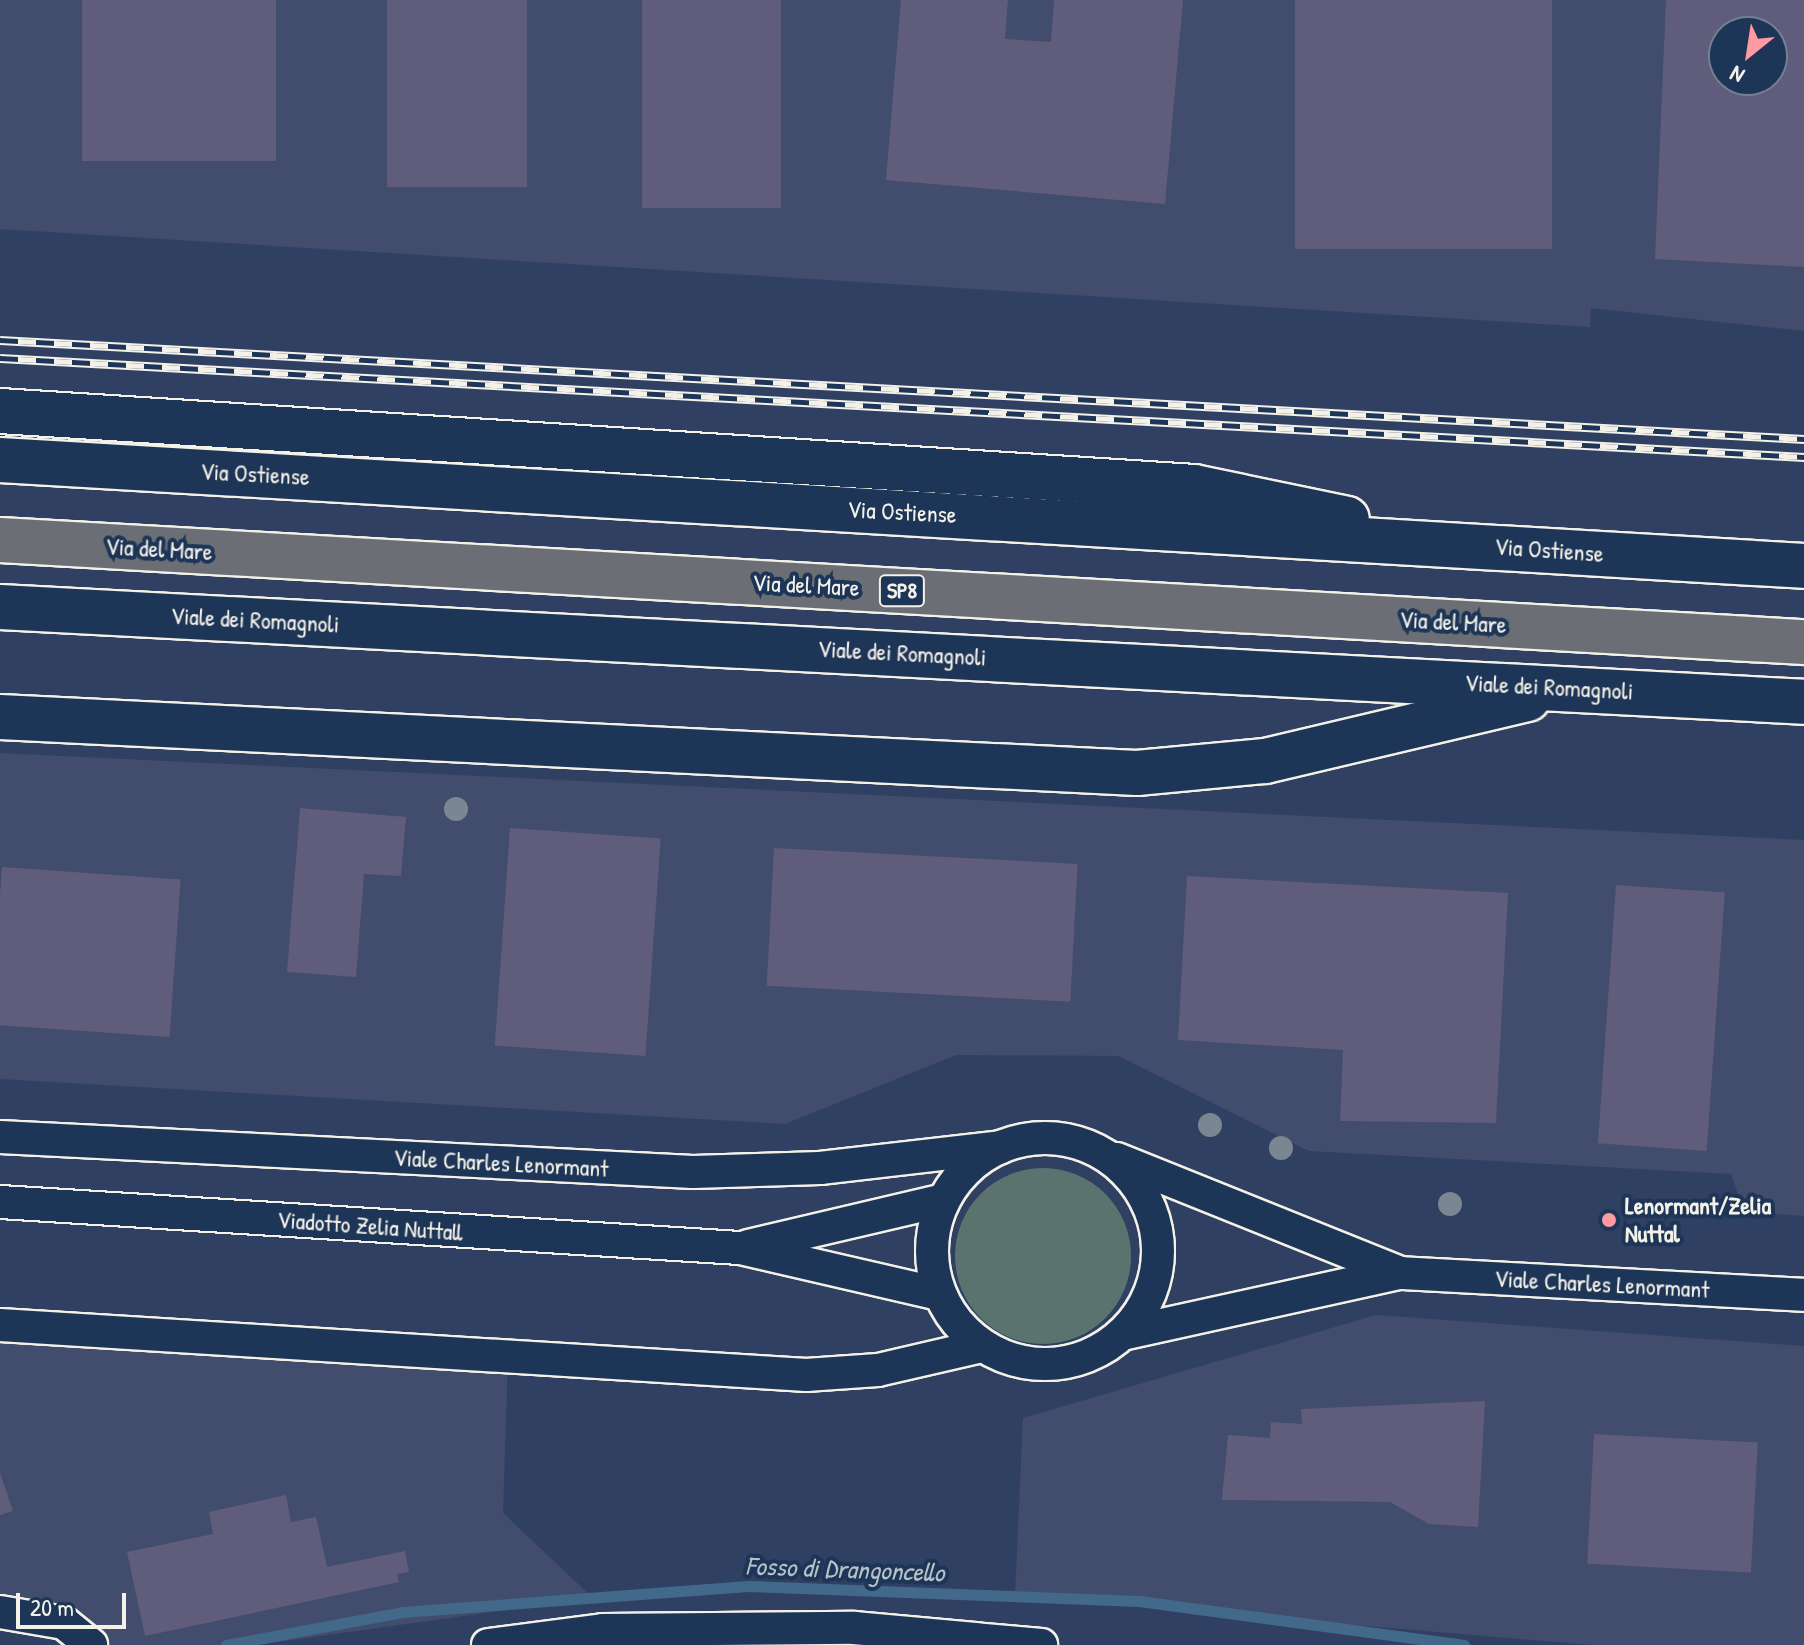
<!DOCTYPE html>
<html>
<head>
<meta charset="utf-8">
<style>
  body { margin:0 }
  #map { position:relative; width:1804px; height:1645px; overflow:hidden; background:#304062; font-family:"Patrick Hand",sans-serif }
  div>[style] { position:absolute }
  .built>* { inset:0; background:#424c6d }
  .green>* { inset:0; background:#5b736f }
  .round { border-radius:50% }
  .stream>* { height:11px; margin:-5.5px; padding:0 5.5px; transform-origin:5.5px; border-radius:5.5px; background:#42698a }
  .building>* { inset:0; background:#605d7c; transform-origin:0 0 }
  .roads { filter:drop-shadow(2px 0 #f4f1e8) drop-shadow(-2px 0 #f4f1e8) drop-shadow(0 2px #f4f1e8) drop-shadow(0 -2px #f4f1e8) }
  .street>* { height:32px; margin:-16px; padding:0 16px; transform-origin:16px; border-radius:16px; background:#1d3557 }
  .street>.ring { margin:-16px; padding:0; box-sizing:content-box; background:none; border:32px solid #1d3557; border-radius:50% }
  .secondary>* { height:44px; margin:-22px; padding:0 22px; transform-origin:22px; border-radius:22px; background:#1d3557 }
  .primary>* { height:44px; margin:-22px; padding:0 22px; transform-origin:22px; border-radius:22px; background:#6b6f75 }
  .rail>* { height:9px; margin-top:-4.5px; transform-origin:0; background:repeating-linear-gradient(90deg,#1d3557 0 18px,#f4f1e8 0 36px); box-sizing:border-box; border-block:2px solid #f4f1e8 }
  .trees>* { width:24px; height:24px; margin:-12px; border-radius:50%; background:#7a8691 }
  .dots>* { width:22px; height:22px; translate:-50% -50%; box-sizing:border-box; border:4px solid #1d3557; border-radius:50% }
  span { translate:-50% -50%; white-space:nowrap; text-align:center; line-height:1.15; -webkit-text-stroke:8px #1d3557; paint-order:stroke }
  .shield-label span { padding:2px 6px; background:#1d3557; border:2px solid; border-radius:6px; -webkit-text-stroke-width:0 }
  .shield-label { font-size:22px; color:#f4f1e8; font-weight:700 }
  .street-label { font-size:24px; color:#f4f1e8 }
  .poi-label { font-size:24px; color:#f4f1e8; font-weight:700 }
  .left { translate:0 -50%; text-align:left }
  .water-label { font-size:26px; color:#b6c1c7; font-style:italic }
  .north { position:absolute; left:1708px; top:16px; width:80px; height:80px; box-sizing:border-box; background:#1d3557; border:2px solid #738091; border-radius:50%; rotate:210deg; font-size:22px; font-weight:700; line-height:32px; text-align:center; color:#f4f1e8 }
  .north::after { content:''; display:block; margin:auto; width:28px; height:36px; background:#ff9aa2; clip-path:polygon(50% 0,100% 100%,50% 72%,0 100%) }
  .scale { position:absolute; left:16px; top:1593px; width:110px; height:36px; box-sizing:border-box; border:4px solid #f4f1e8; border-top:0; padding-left:10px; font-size:24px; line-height:28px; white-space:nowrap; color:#f4f1e8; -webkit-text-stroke:6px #1d3557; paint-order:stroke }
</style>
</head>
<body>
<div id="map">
  <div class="built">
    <i style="clip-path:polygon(evenodd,0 0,1804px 0,1804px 331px,1591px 308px,1590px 327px,0 229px,0 0,1724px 32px,1772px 32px,1772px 80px,1724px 80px,1724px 32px)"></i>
    <i style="clip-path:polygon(0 753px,1804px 840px,1804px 1216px,1744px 1212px,1731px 1174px,1309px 1151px,1119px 1056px,956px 1055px,785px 1124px,0 1079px)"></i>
    <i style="clip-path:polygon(1376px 1315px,1804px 1346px,1804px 1645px,1591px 1645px,1015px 1596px,1023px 1418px)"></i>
    <i style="clip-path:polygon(0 1326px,508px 1357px,503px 1513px,593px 1598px,256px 1645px,107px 1645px,0 1611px)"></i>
  </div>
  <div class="green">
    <i class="round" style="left:955px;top:1168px;width:176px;height:176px"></i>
  </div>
  <div class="stream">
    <i style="left:226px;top:1645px;width:179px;rotate:-10.6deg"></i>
    <i style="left:402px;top:1612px;width:347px;rotate:-4.3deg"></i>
    <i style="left:748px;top:1586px;width:391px;rotate:2.2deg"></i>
    <i style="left:1139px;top:1601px;width:328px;rotate:7.7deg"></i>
  </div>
  <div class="building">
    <i style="left:82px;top:0;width:194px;height:161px"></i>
    <i style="left:387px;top:0;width:140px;height:187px"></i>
    <i style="left:642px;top:0;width:139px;height:208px"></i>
    <i style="clip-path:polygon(901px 0,1008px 0,1005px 39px,1051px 42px,1054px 0,1183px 0,1165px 204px,886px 180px)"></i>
    <i style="left:1295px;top:0;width:257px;height:249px"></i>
    <i style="clip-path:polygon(evenodd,1666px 0,1804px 0,1804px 267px,1655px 259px,1666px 0,1724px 32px,1772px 32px,1772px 80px,1724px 80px,1724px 32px)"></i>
    <i style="clip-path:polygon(300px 808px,406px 817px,401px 876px,364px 874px,356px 977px,287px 972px)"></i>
    <i style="left:510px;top:828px;width:151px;height:218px;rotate:4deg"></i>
    <i style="left:774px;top:848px;width:304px;height:138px;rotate:3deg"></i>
    <i style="left:2px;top:867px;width:179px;height:158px;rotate:4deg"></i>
    <i style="clip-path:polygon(1187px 876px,1508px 893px,1496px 1123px,1340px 1121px,1343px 1050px,1178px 1040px)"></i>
    <i style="left:1616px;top:885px;width:109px;height:259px;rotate:4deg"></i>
    <i style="clip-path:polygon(1485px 1401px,1478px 1527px,1429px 1524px,1390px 1502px,1222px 1500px,1228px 1435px,1270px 1438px,1271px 1422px,1302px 1424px,1301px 1409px)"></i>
    <i style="left:1594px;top:1434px;width:164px;height:130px;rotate:3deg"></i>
    <i style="clip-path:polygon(0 1473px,13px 1511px,0 1515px)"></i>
    <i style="clip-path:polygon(286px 1495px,291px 1522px,316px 1517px,327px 1567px,405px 1551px,409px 1572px,397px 1574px,399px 1582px,145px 1636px,127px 1552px,213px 1534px,209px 1512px)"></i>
  </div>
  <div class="roads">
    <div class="street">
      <i style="left:0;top:1137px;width:694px;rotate:2.89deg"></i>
      <i style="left:693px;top:1172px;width:127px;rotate:-1.8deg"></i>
      <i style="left:820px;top:1168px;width:182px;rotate:-6.6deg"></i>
      <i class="ring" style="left:932px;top:1138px;width:194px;height:194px"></i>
      <i style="left:1117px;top:1159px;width:305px;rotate:21.9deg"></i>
      <i style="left:0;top:1202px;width:741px;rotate:3.56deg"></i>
      <i style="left:740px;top:1248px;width:205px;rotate:13deg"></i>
      <i style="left:748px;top:1246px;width:201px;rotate:-13.2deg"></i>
      <i style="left:0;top:1325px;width:808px;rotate:3.55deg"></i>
      <i style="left:806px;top:1375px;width:72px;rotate:-4deg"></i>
      <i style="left:878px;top:1370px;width:107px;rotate:-13deg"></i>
      <i style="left:1126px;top:1333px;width:280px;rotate:-12.4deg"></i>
      <i style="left:1400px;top:1273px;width:405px;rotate:3.1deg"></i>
      <i style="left:0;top:1612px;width:65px;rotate:9.8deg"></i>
      <i style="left:64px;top:1623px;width:35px;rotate:39deg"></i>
      <i style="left:488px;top:1645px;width:116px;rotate:-7.4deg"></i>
      <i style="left:603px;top:1630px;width:251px;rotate:-0.5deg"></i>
      <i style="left:854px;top:1628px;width:188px;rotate:5.2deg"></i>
    </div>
    <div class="secondary">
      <i style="left:0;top:411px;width:1196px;rotate:3.64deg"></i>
      <i style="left:1194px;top:487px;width:156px;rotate:11.8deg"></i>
      <i style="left:0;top:460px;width:1807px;rotate:3.36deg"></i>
      <i style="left:0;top:607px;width:1806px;rotate:3.01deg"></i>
      <i style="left:0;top:717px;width:1138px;rotate:2.82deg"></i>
      <i style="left:1137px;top:773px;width:129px;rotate:-5.4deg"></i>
      <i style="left:1265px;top:761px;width:270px;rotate:-13.3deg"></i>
    </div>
    <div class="primary">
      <i style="left:0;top:540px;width:1807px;rotate:3.24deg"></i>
    </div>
  </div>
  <div class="rail">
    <i style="left:0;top:340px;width:1807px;rotate:3.14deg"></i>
    <i style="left:0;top:358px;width:1807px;rotate:3.14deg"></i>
  </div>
  <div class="trees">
    <i style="left:456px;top:809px"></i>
    <i style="left:1210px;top:1125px"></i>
    <i style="left:1281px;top:1148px"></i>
    <i style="left:1450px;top:1204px"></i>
  </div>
  <div class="dots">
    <i style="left:1609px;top:1220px;background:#ff9aa2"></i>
  </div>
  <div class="shield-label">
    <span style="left:902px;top:591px">SP8</span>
  </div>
  <div class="street-label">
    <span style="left:255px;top:474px;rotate:3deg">Via Ostiense</span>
    <span style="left:902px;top:512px;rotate:3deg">Via Ostiense</span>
    <span style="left:159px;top:549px;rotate:3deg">Via del Mare</span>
    <span style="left:1549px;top:550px;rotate:4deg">Via Ostiense</span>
    <span style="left:806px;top:585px;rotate:3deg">Via del Mare</span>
    <span style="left:255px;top:620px;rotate:3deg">Viale dei Romagnoli</span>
    <span style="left:1453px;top:622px;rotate:3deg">Via del Mare</span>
    <span style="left:902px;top:653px;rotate:3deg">Viale dei Romagnoli</span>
    <span style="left:1549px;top:687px;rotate:3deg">Viale dei Romagnoli</span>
    <span style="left:501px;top:1163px;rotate:3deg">Viale Charles Lenormant</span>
    <span style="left:370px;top:1226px;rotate:4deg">Viadotto Zelia Nuttall</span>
    <span style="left:1602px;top:1284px;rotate:3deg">Viale Charles Lenormant</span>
  </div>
  <div class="poi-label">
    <span class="left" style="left:1625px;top:1220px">Lenormant/Zelia<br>Nuttal</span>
  </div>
  <div class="water-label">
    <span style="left:845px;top:1569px;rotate:2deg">Fosso di Drangoncello</span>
  </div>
  <div class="north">N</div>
  <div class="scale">20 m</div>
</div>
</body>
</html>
